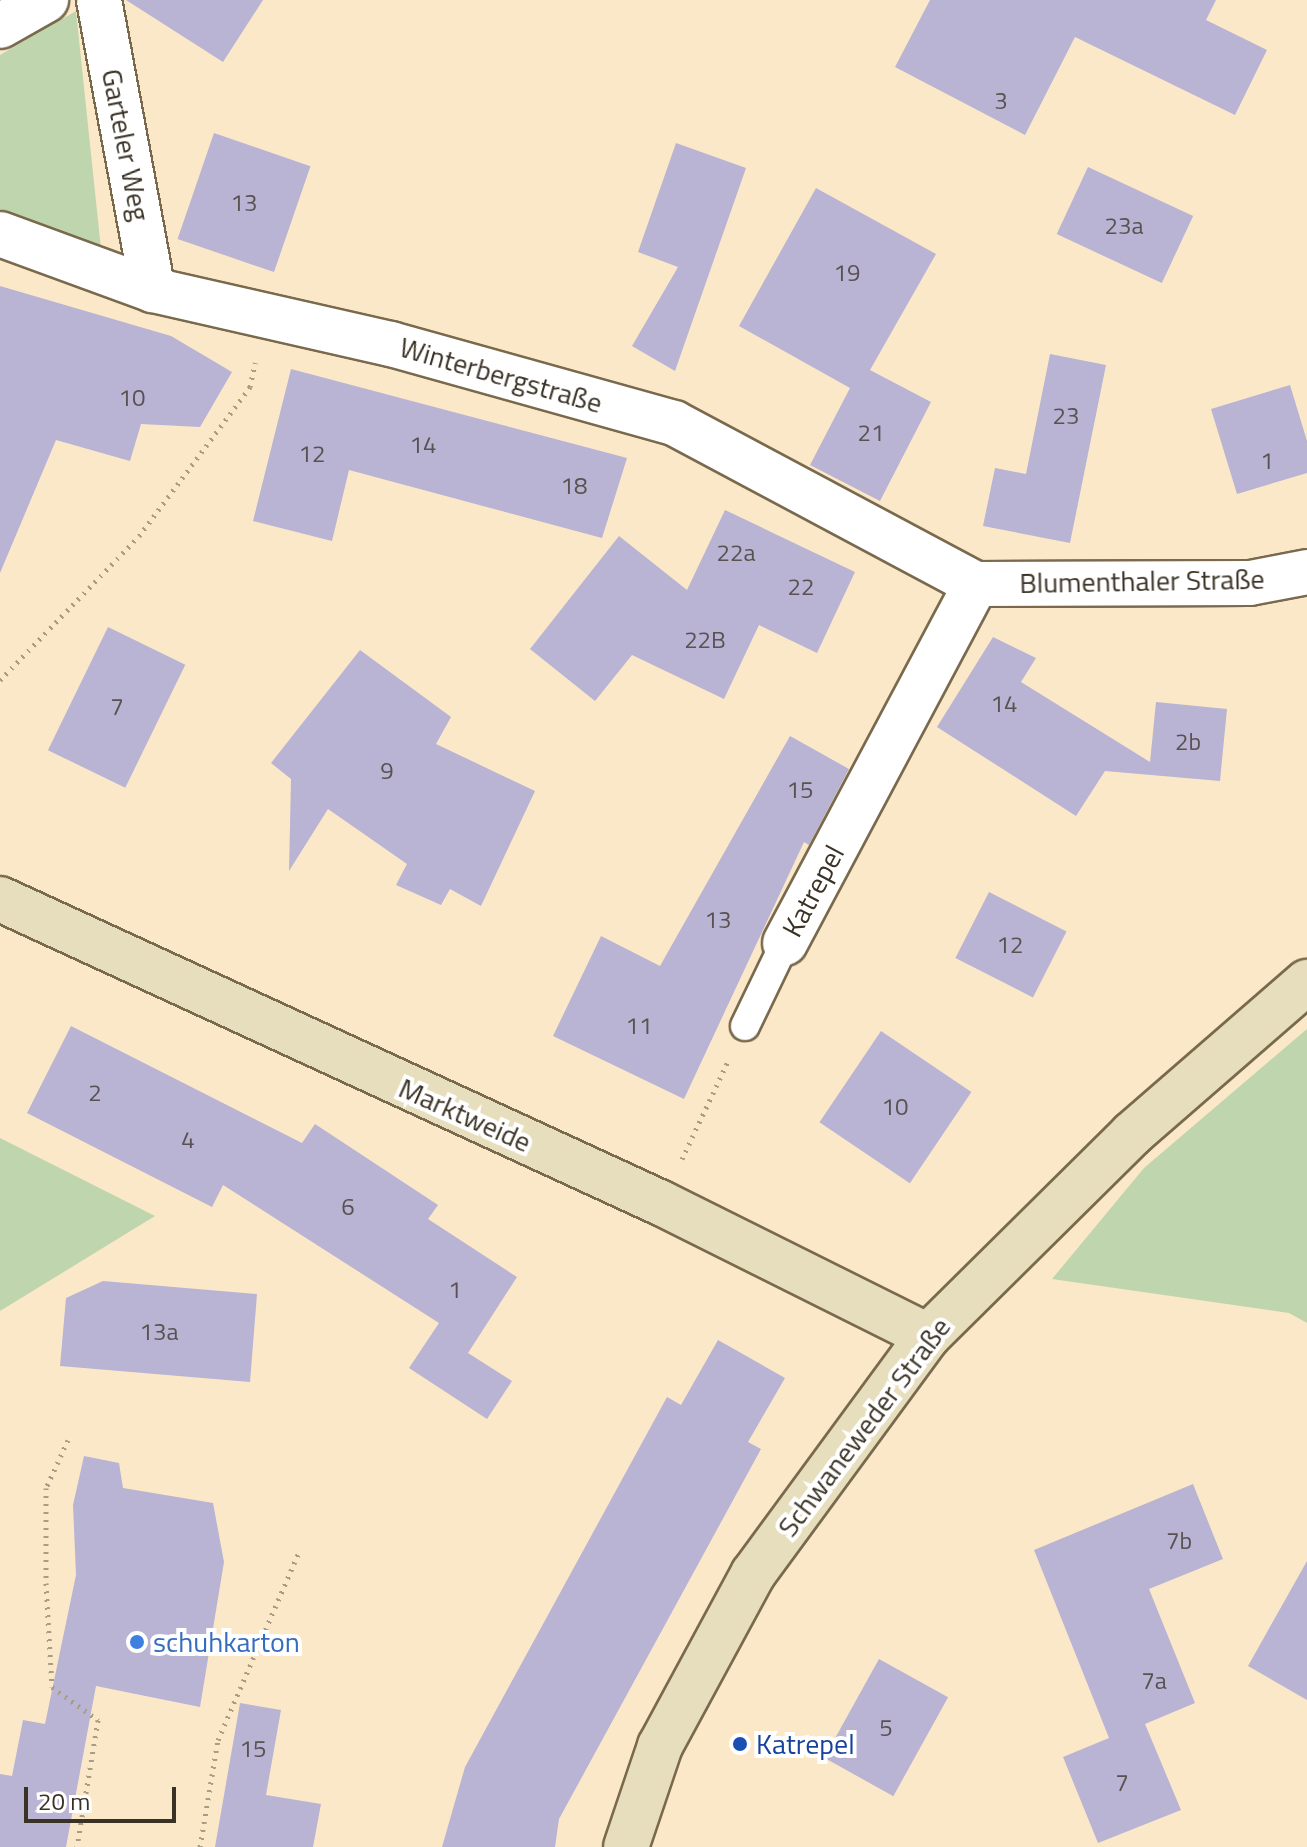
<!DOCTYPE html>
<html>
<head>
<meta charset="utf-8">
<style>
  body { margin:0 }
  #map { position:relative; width:1307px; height:1847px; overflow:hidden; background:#fbe8c9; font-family:"Titillium Web",sans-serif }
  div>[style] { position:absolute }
  .green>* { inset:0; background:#bed5ad }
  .building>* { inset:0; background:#b9b3d4; transform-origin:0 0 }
  .path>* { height:5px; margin-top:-2.5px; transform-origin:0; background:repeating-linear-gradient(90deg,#a99b84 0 2px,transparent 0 8px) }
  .roads { filter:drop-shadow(2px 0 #79694d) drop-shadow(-2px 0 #79694d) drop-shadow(0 2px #79694d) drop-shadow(0 -2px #79694d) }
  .lane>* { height:28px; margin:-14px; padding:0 14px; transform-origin:14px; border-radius:14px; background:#fff }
  .street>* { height:44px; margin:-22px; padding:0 22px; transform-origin:22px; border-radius:22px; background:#fff }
  .secondary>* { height:44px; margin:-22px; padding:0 22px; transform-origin:22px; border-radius:22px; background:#e7debd }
  .dots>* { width:22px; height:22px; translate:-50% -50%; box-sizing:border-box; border:4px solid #fff; border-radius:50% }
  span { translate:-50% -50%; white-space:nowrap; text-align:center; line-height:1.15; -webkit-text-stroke:8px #fff; paint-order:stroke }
  .number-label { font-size:24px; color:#595251 }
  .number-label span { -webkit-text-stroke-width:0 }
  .street-label { font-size:28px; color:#393225 }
  .shop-label { font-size:28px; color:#366cbe }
  .left { translate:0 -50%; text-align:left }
  .transit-label { font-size:28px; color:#164399 }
  .scale { position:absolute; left:24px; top:1787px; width:152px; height:36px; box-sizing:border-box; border:4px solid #393225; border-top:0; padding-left:10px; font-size:24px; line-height:28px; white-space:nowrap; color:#393225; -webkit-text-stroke:6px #fff; paint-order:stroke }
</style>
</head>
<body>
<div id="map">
  <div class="green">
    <i style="clip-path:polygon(76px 11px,101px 249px,0 209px,0 55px)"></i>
    <i style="clip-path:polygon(1307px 1029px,1307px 1323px,1289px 1313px,1052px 1279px,1144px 1168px)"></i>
    <i style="clip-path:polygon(0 1138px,155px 1216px,0 1311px)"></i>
  </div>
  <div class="building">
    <i style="clip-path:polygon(126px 0,263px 0,223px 62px)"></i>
    <i style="clip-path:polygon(930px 0,1216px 0,1206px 20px,1267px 50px,1235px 115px,1075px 37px,1025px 135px,895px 67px)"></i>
    <i style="left:214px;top:133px;width:102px;height:112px;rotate:19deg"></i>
    <i style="clip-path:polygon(676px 143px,746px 168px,675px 371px,632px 346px,678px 267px,638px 252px)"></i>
    <i style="left:1088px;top:167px;width:116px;height:74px;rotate:25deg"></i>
    <i style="clip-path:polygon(816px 188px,936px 254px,870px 370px,931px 402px,880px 501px,810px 465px,850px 388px,739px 326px)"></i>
    <i style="clip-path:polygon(0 286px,171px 336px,232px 372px,200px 427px,141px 424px,130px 461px,56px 440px,0 573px)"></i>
    <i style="clip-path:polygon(1050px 354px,1106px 365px,1070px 543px,983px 526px,995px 468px,1026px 474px)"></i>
    <i style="clip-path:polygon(291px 369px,627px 458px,602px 538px,349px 470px,332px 541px,253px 521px)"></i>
    <i style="clip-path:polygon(1290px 385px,1307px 441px,1307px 473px,1237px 494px,1211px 409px)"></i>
    <i style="clip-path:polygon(725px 510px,855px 572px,817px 653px,759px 625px,724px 699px,632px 655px,595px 701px,530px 649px,619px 536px,687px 590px)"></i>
    <i style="left:108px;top:627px;width:86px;height:137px;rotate:26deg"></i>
    <i style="clip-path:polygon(993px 637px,1036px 658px,1021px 682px,1150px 762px,1156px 702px,1227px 709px,1220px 781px,1105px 771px,1076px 816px,937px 727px)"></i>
    <i style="clip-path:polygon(360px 650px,451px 717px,436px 744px,535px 791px,481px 906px,450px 889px,441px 905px,396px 885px,407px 864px,328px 809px,289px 871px,291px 779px,271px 763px)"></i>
    <i style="clip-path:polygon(790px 736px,849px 769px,809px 845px,804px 842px,684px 1099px,553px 1036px,601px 936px,660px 966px)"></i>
    <i style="left:989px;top:892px;width:87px;height:74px;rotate:27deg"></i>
    <i style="clip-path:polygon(71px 1026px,302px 1143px,315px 1124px,438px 1205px,428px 1219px,517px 1277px,468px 1353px,512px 1381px,487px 1419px,409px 1368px,439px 1323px,223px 1185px,212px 1207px,27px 1113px)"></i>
    <i style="left:881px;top:1031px;width:109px;height:110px;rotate:34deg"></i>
    <i style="clip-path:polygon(103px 1281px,257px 1294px,250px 1382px,60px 1366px,66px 1298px)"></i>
    <i style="clip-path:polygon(718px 1340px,785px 1378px,748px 1442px,761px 1449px,559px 1819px,555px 1847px,442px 1847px,465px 1767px,667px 1397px,681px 1405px)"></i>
    <i style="clip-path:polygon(84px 1456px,119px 1463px,123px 1488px,213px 1503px,224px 1562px,200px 1707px,96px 1686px,66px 1847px,0 1847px,0 1774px,12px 1776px,23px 1720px,45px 1724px,76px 1575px,73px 1505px)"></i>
    <i style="clip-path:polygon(1193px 1484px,1223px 1559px,1149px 1589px,1195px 1703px,1145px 1724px,1181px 1810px,1098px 1843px,1063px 1757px,1109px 1738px,1034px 1550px)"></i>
    <i style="clip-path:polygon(1307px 1561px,1307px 1700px,1248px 1666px)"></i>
    <i style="left:879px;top:1659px;width:79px;height:113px;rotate:29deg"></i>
    <i style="clip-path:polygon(240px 1703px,281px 1710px,266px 1795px,321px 1804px,313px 1847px,215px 1847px)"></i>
  </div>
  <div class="path">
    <i style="left:0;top:680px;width:200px;rotate:-46deg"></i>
    <i style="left:139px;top:536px;width:186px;rotate:-53.3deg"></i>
    <i style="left:250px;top:387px;width:25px;rotate:-78deg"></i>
    <i style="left:682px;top:1159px;width:110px;rotate:-64.8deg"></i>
    <i style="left:68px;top:1440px;width:53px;rotate:114.6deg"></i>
    <i style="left:46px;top:1488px;width:95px;rotate:90deg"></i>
    <i style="left:46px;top:1583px;width:104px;rotate:86.7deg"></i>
    <i style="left:52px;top:1687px;width:57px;rotate:35.7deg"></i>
    <i style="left:98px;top:1720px;width:129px;rotate:99.4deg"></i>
    <i style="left:200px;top:1847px;width:109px;rotate:-80.5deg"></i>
    <i style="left:218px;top:1740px;width:205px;rotate:-66.7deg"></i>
  </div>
  <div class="roads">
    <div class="lane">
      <i style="left:745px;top:1026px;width:92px;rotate:-64.3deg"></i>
    </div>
    <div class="street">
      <i style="left:99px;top:0;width:295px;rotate:79.5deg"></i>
      <i style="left:0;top:26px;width:53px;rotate:-29.5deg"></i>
      <i style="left:0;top:234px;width:163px;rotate:20.1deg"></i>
      <i style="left:153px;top:290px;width:244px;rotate:12.8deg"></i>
      <i style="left:391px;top:344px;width:294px;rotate:15.6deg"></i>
      <i style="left:674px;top:423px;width:342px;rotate:28.1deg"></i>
      <i style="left:976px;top:584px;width:274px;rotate:-0.2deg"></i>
      <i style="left:1250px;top:583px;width:58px;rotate:-10.9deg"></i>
      <i style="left:785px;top:943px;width:407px;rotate:-62deg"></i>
    </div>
    <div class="secondary">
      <i style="left:0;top:899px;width:728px;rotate:24.7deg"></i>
      <i style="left:661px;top:1203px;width:298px;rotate:26.5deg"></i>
      <i style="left:626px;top:1847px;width:107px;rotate:-71.4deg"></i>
      <i style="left:660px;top:1746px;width:196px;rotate:-61.6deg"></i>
      <i style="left:753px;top:1574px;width:295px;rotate:-53.7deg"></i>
      <i style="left:928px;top:1336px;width:287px;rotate:-44.7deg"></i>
      <i style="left:1132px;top:1134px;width:232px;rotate:-41deg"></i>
    </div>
  </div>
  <div class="dots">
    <i style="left:137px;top:1642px;background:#3f7fe0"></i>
    <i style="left:740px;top:1744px;background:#1a4fb4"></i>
  </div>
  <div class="number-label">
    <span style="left:1001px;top:101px">3</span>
    <span style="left:244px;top:203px">13</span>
    <span style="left:1124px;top:226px">23a</span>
    <span style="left:847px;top:273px">19</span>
    <span style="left:132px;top:398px">10</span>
    <span style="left:1066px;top:416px">23</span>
    <span style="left:871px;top:433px">21</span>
    <span style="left:423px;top:445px">14</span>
    <span style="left:312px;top:454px">12</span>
    <span style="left:1267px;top:461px">1</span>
    <span style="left:574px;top:486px">18</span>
    <span style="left:736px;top:553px">22a</span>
    <span style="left:801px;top:587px">22</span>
    <span style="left:705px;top:640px">22B</span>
    <span style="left:1004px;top:704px">14</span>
    <span style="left:117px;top:707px">7</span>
    <span style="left:1188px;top:742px">2b</span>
    <span style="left:387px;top:771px">9</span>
    <span style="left:800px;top:790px">15</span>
    <span style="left:718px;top:920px">13</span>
    <span style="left:1010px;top:945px">12</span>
    <span style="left:639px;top:1026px">11</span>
    <span style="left:95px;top:1093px">2</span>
    <span style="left:895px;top:1107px">10</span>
    <span style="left:188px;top:1140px">4</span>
    <span style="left:348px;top:1207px">6</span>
    <span style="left:455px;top:1290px">1</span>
    <span style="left:159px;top:1332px">13a</span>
    <span style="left:1179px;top:1541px">7b</span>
    <span style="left:1154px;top:1681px">7a</span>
    <span style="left:886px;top:1728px">5</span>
    <span style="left:253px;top:1749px">15</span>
    <span style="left:1122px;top:1783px">7</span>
  </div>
  <div class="street-label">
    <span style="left:126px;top:145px;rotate:79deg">Garteler Weg</span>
    <span style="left:501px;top:375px;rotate:16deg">Winterbergstraße</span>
    <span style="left:1142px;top:581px;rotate:-1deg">Blumenthaler Straße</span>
    <span style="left:813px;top:891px;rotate:-62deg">Katrepel</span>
    <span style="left:465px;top:1115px;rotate:24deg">Marktweide</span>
    <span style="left:864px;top:1427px;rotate:-53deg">Schwaneweder Straße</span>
  </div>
  <div class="shop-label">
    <span class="left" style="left:153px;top:1642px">schuhkarton</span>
  </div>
  <div class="transit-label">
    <span class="left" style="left:756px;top:1744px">Katrepel</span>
  </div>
  <div class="scale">20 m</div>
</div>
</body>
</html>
